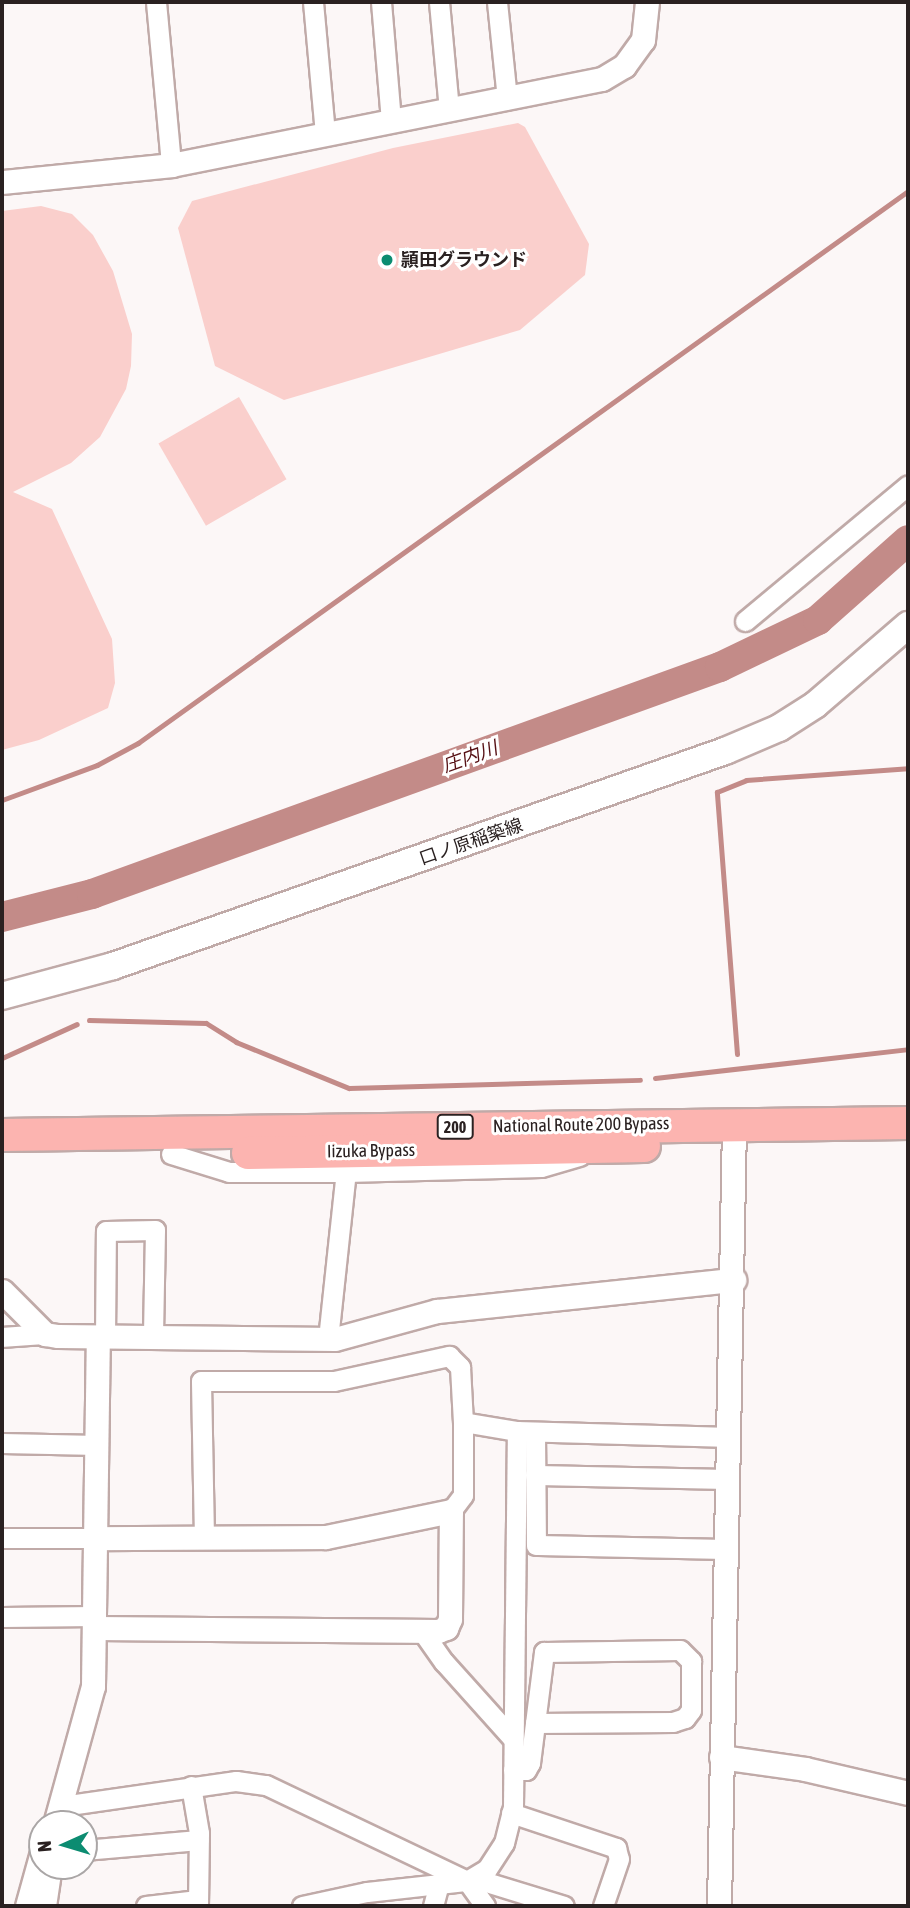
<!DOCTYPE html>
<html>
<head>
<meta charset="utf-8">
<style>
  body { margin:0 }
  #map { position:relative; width:910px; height:1908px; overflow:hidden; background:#fcf7f7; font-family:"Asap Condensed","Noto Sans JP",sans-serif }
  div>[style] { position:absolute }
  .green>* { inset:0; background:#facfcc; transform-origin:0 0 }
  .stream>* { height:5px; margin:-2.5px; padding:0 2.5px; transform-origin:2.5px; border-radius:2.5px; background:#c38b88 }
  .river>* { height:30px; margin:-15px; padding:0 15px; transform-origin:15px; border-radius:15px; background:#c38b88 }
  .roads { filter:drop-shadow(2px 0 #c0aaa8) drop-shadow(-2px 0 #c0aaa8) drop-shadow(0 2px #c0aaa8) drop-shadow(0 -2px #c0aaa8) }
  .minor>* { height:19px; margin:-9.5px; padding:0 9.5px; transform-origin:9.5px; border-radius:9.5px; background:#fff }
  .tertiary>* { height:23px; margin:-11.5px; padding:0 11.5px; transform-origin:11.5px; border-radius:11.5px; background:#fff }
  .secondary>* { height:26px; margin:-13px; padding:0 13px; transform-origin:13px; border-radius:13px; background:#fff }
  .trunk>* { height:32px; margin:-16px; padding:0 16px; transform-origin:16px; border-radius:16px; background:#fcb4b0 }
  .dots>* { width:19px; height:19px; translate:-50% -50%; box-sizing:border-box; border:4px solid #fff; border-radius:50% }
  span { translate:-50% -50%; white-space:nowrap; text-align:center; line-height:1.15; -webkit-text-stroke:6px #fff; paint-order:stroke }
  .shield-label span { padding:2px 5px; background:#fff; border:2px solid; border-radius:5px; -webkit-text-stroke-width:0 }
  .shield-label { font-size:16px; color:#2a2121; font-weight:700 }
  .poi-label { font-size:18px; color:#2a2121; font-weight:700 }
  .left { translate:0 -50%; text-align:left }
  .street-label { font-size:18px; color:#2a2121 }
  .water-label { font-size:19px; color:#571216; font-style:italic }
  .frame { position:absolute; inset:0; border:4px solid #2a2121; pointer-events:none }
  .north { position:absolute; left:28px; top:1810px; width:70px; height:70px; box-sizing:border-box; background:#fff; border:2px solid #aaa6a6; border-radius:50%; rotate:266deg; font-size:19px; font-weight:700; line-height:28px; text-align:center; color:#2a2121 }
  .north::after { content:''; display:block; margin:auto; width:24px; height:32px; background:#0c8c71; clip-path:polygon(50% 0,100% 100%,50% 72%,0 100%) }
</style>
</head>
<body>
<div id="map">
  <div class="green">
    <i style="clip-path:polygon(518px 123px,525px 127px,589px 244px,585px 275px,520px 330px,284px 400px,215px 366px,178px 228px,192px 201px,393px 148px)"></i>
    <i style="clip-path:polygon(41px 206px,72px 214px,93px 235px,113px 271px,132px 334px,131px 366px,126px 389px,100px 437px,71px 463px,13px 492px,52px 509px,112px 639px,115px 683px,108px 708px,39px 740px,2px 750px,2px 211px)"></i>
    <i style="left:239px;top:397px;width:95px;height:93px;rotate:60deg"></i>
  </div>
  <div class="stream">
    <i style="left:2px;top:800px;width:101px;rotate:-20.2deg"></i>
    <i style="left:97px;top:765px;width:47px;rotate:-28.2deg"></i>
    <i style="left:138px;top:743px;width:947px;rotate:-35.64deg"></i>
    <i style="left:89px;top:1020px;width:117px;rotate:1.5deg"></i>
    <i style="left:206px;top:1023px;width:36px;rotate:32deg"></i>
    <i style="left:236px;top:1042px;width:122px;rotate:22.2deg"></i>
    <i style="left:349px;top:1088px;width:291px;rotate:-1.6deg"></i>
    <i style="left:737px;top:1054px;width:263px;rotate:-94.4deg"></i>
    <i style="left:717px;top:792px;width:31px;rotate:-22deg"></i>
    <i style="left:746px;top:780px;width:162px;rotate:-4.2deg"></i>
    <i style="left:2px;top:1058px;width:82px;rotate:-24.4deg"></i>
    <i style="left:655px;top:1078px;width:255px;rotate:-6.5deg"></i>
  </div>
  <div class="river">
    <i style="left:2px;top:917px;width:93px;rotate:-14.3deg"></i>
    <i style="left:92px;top:894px;width:668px;rotate:-19.87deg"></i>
    <i style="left:720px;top:667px;width:109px;rotate:-25.6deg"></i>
    <i style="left:818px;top:620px;width:120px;rotate:-41.6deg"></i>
  </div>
  <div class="roads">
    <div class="minor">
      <i style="left:156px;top:2px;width:164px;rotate:84.7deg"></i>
      <i style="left:313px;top:2px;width:134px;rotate:84.8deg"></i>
      <i style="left:381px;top:2px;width:120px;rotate:85.2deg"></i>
      <i style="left:439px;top:2px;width:108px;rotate:84.7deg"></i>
      <i style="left:497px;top:2px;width:98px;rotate:84.1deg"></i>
      <i style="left:745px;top:621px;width:212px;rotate:-39.8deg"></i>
      <i style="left:171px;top:1154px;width:61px;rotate:17.2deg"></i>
      <i style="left:229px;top:1172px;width:117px"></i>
      <i style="left:346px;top:1172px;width:195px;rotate:-1.5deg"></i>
      <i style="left:541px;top:1167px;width:40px;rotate:-16deg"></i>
      <i style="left:2px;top:1337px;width:43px;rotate:-4deg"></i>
      <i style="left:105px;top:1338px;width:107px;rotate:-89.5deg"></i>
      <i style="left:106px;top:1231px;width:49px;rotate:-1.2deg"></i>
      <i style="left:155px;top:1230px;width:108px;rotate:91.1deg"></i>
      <i style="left:328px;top:1339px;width:178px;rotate:-83.9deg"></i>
      <i style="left:535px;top:1433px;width:112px;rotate:89.5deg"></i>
      <i style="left:536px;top:1545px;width:191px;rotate:1.2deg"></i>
      <i style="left:2px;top:1443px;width:96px;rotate:1.2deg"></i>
      <i style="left:535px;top:1475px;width:194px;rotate:1.2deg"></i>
      <i style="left:451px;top:1511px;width:20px;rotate:-53deg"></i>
      <i style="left:463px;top:1495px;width:73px;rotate:-90deg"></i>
      <i style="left:2px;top:1538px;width:95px"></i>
      <i style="left:204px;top:1538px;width:157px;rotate:-91.1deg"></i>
      <i style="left:201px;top:1381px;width:133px"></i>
      <i style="left:334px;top:1381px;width:118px;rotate:-12.3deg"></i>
      <i style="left:449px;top:1356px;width:16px;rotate:45deg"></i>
      <i style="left:460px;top:1367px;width:55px;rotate:86.9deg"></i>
      <i style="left:463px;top:1422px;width:55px;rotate:9.5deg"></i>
      <i style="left:2px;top:1617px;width:94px;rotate:-0.6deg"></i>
      <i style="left:422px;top:1631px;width:38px;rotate:55deg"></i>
      <i style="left:444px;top:1662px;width:103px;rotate:48.1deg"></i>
      <i style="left:513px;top:1770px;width:13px"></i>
      <i style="left:526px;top:1770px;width:8px;rotate:-60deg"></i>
      <i style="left:530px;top:1763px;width:112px;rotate:-82.8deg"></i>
      <i style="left:544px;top:1652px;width:136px;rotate:-0.8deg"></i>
      <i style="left:680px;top:1650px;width:16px;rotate:45deg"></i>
      <i style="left:691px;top:1661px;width:49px;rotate:90deg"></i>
      <i style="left:691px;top:1710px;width:10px;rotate:127deg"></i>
      <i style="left:685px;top:1718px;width:13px;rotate:162deg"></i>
      <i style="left:673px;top:1722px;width:138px;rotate:179.6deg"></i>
      <i style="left:191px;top:1786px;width:48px;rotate:80.3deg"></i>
      <i style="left:199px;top:1833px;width:73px;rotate:90.8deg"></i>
      <i style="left:62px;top:1806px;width:176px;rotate:-8.2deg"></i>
      <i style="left:236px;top:1781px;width:30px;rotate:8deg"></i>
      <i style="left:266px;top:1785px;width:223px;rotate:25.5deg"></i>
      <i style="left:467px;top:1881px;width:31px;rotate:54deg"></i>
      <i style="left:511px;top:1813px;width:111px;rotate:18.4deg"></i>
      <i style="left:616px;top:1848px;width:11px;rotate:75deg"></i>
      <i style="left:619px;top:1859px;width:50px;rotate:108.8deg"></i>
      <i style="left:84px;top:1850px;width:115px;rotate:-5deg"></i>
      <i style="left:473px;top:1878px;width:95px;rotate:17.1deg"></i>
      <i style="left:46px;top:1906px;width:40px;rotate:-81.5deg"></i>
      <i style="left:146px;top:1906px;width:52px;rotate:-6.6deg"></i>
      <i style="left:302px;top:1906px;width:66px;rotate:-12.2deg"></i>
      <i style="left:367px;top:1892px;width:101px;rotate:-6.3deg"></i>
      <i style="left:467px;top:1881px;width:23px;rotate:-31deg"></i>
      <i style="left:487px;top:1869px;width:31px;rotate:-57deg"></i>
      <i style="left:504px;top:1843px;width:38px;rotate:-76deg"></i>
      <i style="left:513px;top:1806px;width:375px;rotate:-89.4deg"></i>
      <i style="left:517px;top:1431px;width:213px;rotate:1.6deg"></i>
      <i style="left:433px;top:1906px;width:23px;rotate:-75deg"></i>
    </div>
    <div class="tertiary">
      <i style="left:2px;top:182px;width:170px;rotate:-5.7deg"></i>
      <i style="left:171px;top:165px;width:439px;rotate:-11.3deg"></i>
      <i style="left:602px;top:79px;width:26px;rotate:-31deg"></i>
      <i style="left:624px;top:66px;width:32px;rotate:-54deg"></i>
      <i style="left:643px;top:40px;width:38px;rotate:-84deg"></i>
      <i style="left:2px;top:1291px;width:61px;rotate:45deg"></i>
      <i style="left:45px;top:1334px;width:13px;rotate:9deg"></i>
      <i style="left:58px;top:1336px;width:277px;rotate:0.6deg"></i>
      <i style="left:335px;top:1339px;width:106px;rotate:-15.4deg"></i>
      <i style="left:437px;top:1311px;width:299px;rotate:-6deg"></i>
      <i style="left:96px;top:1628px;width:342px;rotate:0.5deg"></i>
      <i style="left:438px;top:1631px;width:9px;rotate:-21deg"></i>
      <i style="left:446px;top:1628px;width:10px;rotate:-66deg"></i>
      <i style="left:450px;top:1619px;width:108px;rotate:-89.5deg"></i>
      <i style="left:451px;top:1511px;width:129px;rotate:168.3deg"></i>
      <i style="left:325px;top:1537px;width:228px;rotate:179.7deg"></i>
      <i style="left:721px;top:1757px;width:85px;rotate:8.1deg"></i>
      <i style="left:805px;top:1769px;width:106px;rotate:13.1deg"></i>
      <i style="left:55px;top:1824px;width:143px;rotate:-74.6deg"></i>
      <i style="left:93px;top:1686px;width:348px;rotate:-89.2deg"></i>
      <i style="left:27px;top:1906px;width:56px;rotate:-74.5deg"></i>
      <i style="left:719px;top:1906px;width:782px;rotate:-88.9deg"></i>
    </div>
    <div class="secondary">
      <i style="left:2px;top:996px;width:115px;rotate:-15.1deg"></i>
      <i style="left:113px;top:966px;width:649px;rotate:-19.36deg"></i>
      <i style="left:725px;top:751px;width:59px;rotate:-23.1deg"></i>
      <i style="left:779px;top:728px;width:43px;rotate:-32.6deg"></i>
      <i style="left:815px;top:705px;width:123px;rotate:-40.7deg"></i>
    </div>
    <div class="trunk">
      <i style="left:2px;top:1135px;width:906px;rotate:-0.76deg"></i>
      <i style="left:248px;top:1153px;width:396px;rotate:-1deg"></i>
    </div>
  </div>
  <div class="dots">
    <i style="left:387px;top:260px;background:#0c8c71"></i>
  </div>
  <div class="shield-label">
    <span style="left:455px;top:1127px">200</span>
  </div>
  <div class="poi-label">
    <span class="left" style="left:401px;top:260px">頴田グラウンド</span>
  </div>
  <div class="street-label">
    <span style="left:471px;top:842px;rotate:-19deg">口ノ原稲築線</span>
    <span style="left:581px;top:1125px;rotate:-1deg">National Route 200 Bypass</span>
    <span style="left:371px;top:1151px;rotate:-1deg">Iizuka Bypass</span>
  </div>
  <div class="water-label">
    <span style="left:470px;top:757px;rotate:-20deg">庄内川</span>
  </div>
  <div class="frame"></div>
  <div class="north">N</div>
</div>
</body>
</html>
